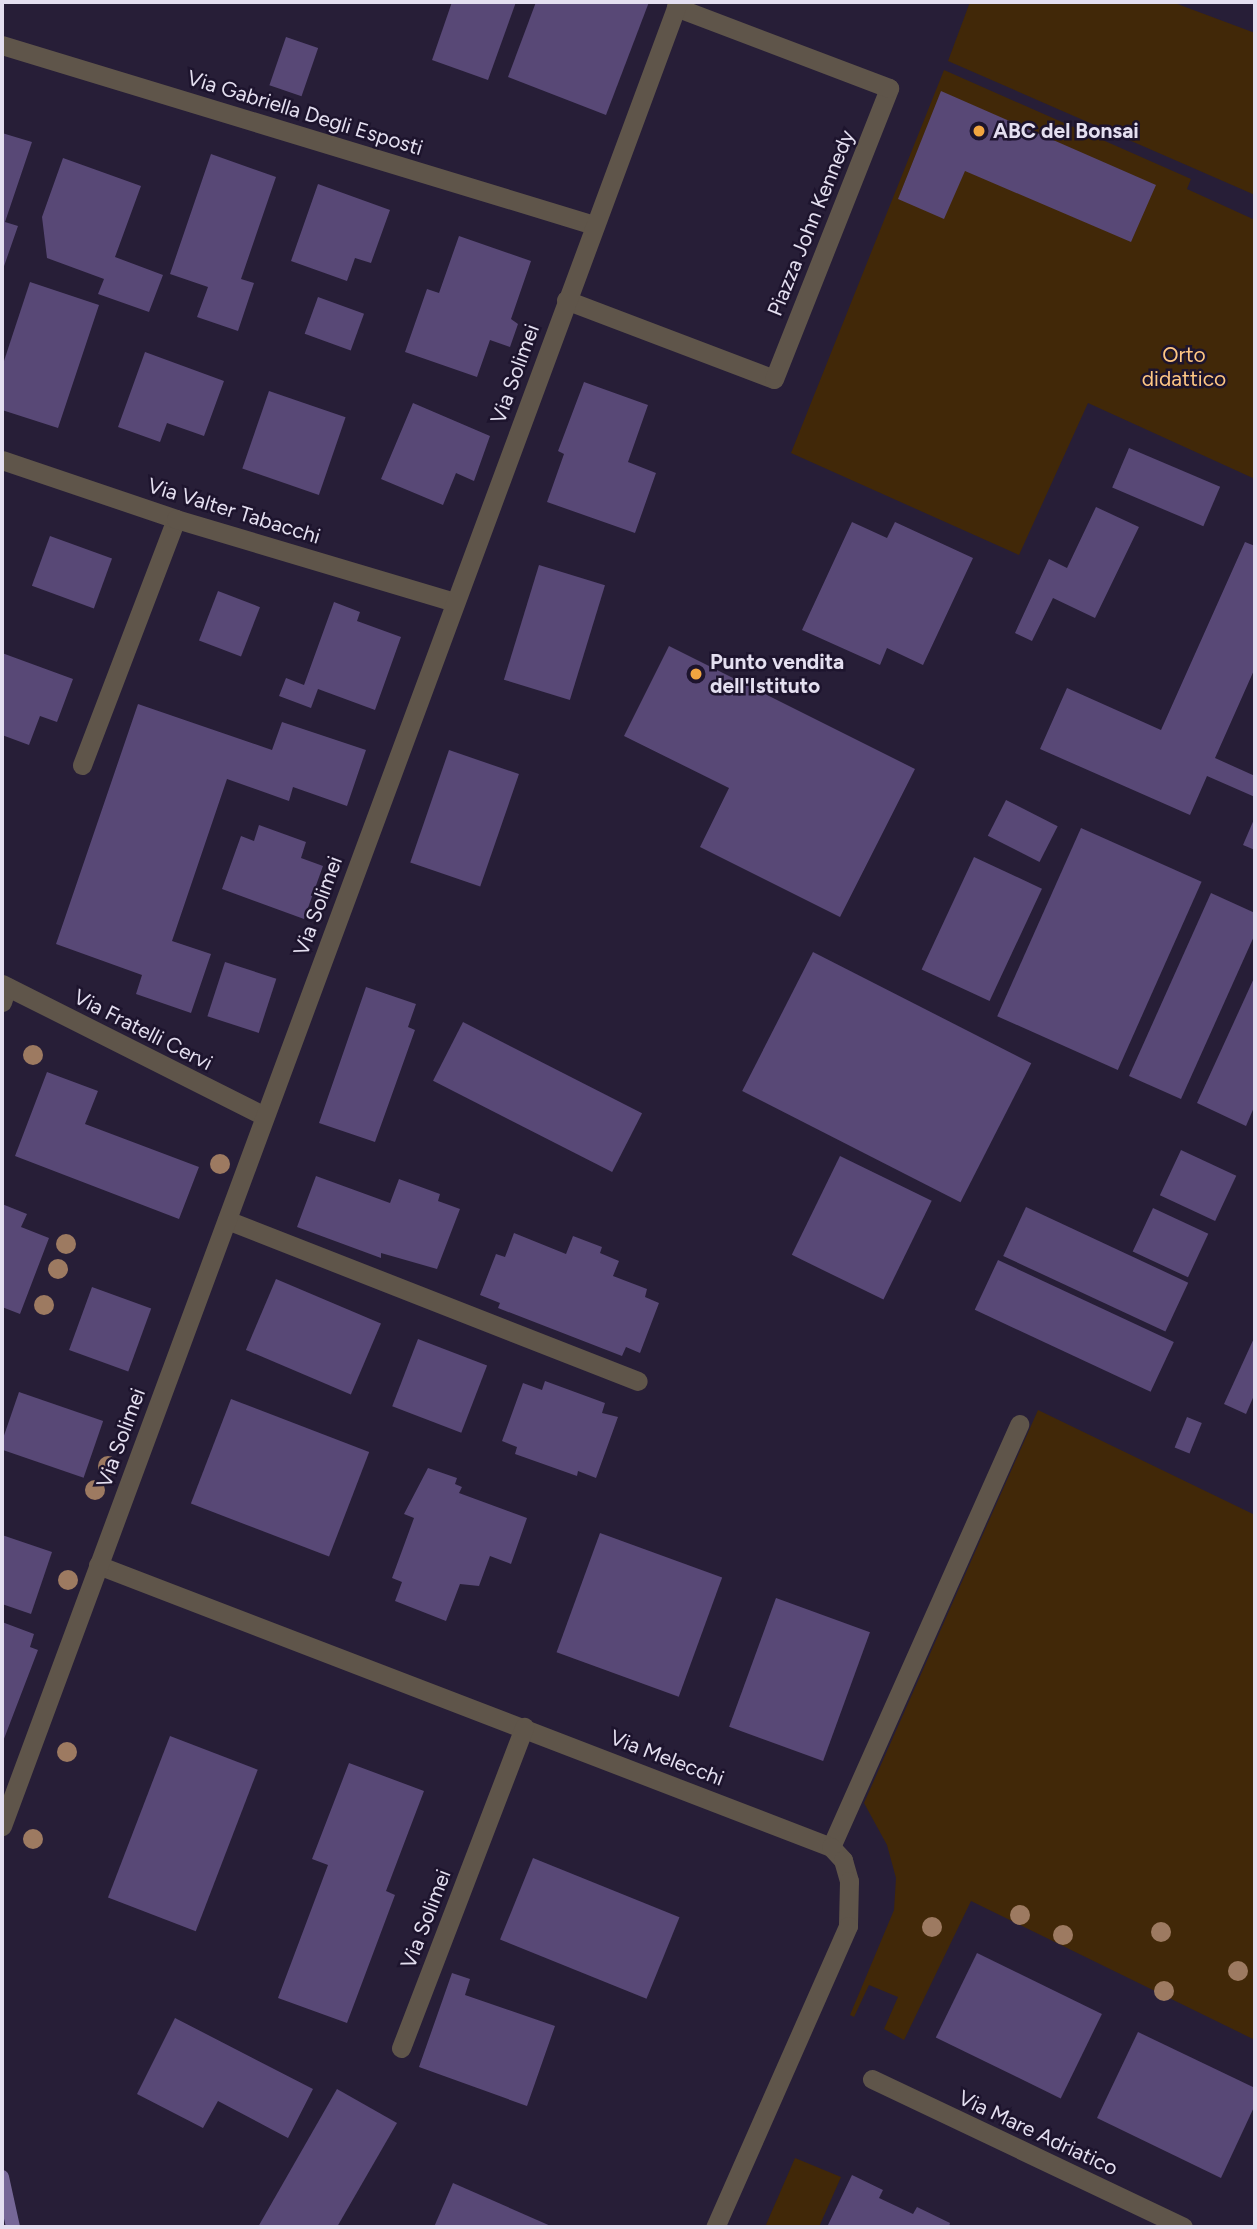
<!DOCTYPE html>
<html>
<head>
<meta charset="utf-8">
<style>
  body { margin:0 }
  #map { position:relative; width:1257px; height:2229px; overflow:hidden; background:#271e37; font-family:Figtree,sans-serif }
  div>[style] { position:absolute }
  .green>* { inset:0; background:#412808 }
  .stream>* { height:14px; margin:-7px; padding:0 7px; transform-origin:7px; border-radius:7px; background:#766797 }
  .building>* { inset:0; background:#584876; transform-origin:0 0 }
  .service>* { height:19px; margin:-9.5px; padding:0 9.5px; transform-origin:9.5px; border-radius:9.5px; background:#5f554a }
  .minor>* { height:19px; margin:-9.5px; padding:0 9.5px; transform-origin:9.5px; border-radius:9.5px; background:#5f554a }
  .trees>* { width:20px; height:20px; margin:-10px; border-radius:50%; background:#9d7a61 }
  .dots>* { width:19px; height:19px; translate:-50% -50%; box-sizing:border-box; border:4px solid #1d142d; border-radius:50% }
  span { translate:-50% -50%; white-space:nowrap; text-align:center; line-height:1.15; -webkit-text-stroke:5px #1d142d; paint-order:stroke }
  .street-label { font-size:21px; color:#e4dff0 }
  .poi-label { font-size:21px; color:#e4dff0; font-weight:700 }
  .left { translate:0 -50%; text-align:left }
  .park-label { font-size:21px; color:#fec683 }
  .frame { position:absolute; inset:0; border:4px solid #e4dff0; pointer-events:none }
</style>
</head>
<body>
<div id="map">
  <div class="green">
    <i style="clip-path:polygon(970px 2px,1172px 2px,1255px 33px,1255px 195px,948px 61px)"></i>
    <i style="clip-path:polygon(944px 70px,1191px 179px,1187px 189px,1255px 220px,1255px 479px,1088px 403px,1019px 555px,791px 453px)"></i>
    <i style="clip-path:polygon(1038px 1410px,1255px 1515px,1255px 2040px,971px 1901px,904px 2040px,884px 2029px,898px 1997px,869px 1985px,854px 2017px,850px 2015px,894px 1910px,896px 1878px,887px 1845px,864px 1803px)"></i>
    <i style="clip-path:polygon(795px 2158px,841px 2177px,819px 2227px,765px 2227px)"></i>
  </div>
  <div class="stream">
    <i style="left:2px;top:2177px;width:51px;rotate:77.6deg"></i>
  </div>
  <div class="building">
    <i style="clip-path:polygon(452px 2px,516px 2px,488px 80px,432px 60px)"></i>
    <i style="clip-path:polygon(536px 2px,649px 2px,606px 115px,508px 77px)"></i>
    <i style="left:286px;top:37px;width:34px;height:51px;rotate:19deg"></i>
    <i style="clip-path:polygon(941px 91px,1156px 185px,1131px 242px,965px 171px,944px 219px,898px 199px)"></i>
    <i style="clip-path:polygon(2px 133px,32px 142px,5px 222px,18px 226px,2px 272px)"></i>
    <i style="clip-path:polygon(211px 154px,276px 177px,241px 279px,254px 283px,238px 331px,197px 317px,208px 287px,170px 274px)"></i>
    <i style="clip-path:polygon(63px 158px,141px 186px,115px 257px,163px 275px,149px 312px,98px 294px,104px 279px,47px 258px,42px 217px)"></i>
    <i style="clip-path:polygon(318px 184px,390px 210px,371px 263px,355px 258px,347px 281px,291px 261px)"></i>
    <i style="clip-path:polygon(459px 236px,531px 261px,511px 319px,518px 324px,510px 347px,490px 340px,477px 377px,405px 352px,427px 289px,439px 293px)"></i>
    <i style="clip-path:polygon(30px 282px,99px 305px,58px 428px,2px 410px,2px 367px)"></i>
    <i style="left:318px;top:297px;width:49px;height:39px;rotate:20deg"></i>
    <i style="clip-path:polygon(145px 352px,224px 381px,204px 436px,167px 423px,160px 442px,118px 427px)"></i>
    <i style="clip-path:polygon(584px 382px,648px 405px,628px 462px,656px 473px,635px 533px,547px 502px,564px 454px,558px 451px)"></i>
    <i style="left:269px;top:391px;width:81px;height:82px;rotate:19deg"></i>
    <i style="clip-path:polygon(413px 403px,490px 436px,474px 481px,456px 473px,443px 505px,381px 479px)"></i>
    <i style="left:1129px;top:448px;width:99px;height:43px;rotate:23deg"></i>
    <i style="clip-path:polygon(1096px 507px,1139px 527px,1095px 618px,1053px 598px,1032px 641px,1015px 633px,1049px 559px,1067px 568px)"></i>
    <i style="clip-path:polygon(852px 522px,887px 538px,895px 522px,973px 558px,923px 665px,887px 648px,880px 665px,802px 630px)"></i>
    <i style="left:50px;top:536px;width:66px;height:53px;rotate:20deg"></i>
    <i style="clip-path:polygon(1245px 542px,1255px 546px,1255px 668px,1215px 758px,1255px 776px,1255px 797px,1207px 776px,1190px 815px,1040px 749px,1067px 688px,1161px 730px)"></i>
    <i style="left:539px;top:565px;width:69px;height:120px;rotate:17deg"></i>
    <i style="left:218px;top:591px;width:45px;height:53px;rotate:21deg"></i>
    <i style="clip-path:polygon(334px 602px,360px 612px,357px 621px,401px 637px,375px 710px,318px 689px,311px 708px,279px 696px,286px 678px,304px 685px)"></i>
    <i style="clip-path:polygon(669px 646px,915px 769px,840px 917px,700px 847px,729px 788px,624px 736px)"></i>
    <i style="clip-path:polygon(2px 653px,73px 679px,57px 722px,40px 716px,29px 745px,2px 735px)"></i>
    <i style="clip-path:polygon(138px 704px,272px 750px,282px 722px,366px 750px,347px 806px,293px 787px,289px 801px,227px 779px,172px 941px,211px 954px,191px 1013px,136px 994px,142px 975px,56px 944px)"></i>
    <i style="left:449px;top:750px;width:74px;height:119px;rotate:19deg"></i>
    <i style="left:1006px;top:800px;width:58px;height:40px;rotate:27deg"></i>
    <i style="clip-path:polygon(1255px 817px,1255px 850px,1243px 845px)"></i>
    <i style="clip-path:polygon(259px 825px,306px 842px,301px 858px,323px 866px,304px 919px,222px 889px,241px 836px,254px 841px)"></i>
    <i style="left:1081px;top:828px;width:132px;height:206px;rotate:24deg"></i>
    <i style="left:974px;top:857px;width:75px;height:124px;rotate:25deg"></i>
    <i style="clip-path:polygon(1211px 893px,1255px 913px,1255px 934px,1181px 1099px,1129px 1076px)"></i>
    <i style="left:813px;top:952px;width:245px;height:156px;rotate:27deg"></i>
    <i style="left:225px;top:962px;width:54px;height:57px;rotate:18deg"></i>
    <i style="clip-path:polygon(1255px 976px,1255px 1105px,1246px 1126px,1197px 1103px)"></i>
    <i style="clip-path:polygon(366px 987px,416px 1004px,408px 1027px,415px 1030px,375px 1142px,319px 1123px)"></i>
    <i style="left:463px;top:1022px;width:201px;height:66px;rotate:27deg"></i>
    <i style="clip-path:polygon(47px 1072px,98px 1091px,85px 1124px,199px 1167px,179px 1219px,15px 1156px)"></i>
    <i style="left:1181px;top:1150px;width:61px;height:50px;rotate:25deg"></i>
    <i style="left:840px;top:1156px;width:102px;height:110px;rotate:26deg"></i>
    <i style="clip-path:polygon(316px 1176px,390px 1203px,399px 1179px,440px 1194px,438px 1201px,460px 1209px,437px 1269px,381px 1253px,381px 1258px,297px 1227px)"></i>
    <i style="clip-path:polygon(2px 1204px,27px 1214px,21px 1227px,49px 1238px,20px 1314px,2px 1307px)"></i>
    <i style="left:1026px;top:1207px;width:179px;height:54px;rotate:25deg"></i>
    <i style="left:1153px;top:1208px;width:61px;height:48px;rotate:25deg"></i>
    <i style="clip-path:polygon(514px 1233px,566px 1254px,573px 1236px,602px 1247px,600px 1253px,619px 1261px,613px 1276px,647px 1289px,645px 1297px,659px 1303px,640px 1353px,626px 1347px,622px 1356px,498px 1308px,500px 1303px,480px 1295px,496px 1254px,505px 1257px)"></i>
    <i style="left:998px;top:1260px;width:194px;height:55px;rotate:25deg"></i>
    <i style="left:276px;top:1279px;width:114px;height:77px;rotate:23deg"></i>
    <i style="left:92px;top:1287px;width:63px;height:67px;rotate:20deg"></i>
    <i style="clip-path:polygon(1255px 1336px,1255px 1393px,1246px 1414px,1224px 1404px)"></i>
    <i style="left:418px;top:1339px;width:74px;height:72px;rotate:21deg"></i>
    <i style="clip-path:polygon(545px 1381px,605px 1403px,602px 1413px,618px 1417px,596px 1478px,578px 1471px,577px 1476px,515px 1454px,517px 1447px,502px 1441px,523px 1383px,542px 1390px)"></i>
    <i style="left:19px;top:1392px;width:89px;height:60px;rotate:19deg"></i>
    <i style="left:231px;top:1399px;width:148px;height:112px;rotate:21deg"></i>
    <i style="left:1187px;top:1417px;width:16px;height:33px;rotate:22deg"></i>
    <i style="clip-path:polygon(428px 1468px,457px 1478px,455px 1484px,462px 1487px,459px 1493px,527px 1518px,511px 1564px,490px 1556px,479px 1586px,460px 1584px,446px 1621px,395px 1601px,402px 1582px,392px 1578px,414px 1518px,404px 1514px)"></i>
    <i style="left:600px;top:1533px;width:130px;height:127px;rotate:20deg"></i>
    <i style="clip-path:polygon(2px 1535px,52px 1552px,31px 1614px,2px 1604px)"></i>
    <i style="left:776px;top:1598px;width:100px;height:137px;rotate:20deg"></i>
    <i style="clip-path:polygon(2px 1622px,34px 1634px,30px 1647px,38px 1650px,2px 1744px)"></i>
    <i style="left:170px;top:1736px;width:94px;height:173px;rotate:21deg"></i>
    <i style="clip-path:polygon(349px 1763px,424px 1791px,386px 1891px,395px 1895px,347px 2023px,278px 1998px,328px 1865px,312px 1859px)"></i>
    <i style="left:533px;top:1858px;width:158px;height:88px;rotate:22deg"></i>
    <i style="left:977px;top:1953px;width:139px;height:94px;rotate:26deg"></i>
    <i style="clip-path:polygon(452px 1973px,470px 1979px,465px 1995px,555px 2026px,527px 2106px,419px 2067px)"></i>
    <i style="clip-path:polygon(175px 2018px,313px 2089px,288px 2138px,218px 2101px,203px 2128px,137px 2094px)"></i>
    <i style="clip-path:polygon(1138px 2032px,1255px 2088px,1255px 2105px,1221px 2178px,1097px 2118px)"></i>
    <i style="clip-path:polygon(337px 2089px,397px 2123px,337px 2227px,258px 2227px)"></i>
    <i style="clip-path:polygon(852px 2175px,883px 2190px,879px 2198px,913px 2214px,917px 2207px,950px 2223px,949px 2227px,827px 2227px)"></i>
    <i style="clip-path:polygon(453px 2183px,553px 2227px,434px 2227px)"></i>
  </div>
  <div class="service">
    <i style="left:566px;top:300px;width:222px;rotate:20.8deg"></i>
    <i style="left:774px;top:379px;width:313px;rotate:-68.4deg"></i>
    <i style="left:889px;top:88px;width:228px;rotate:-159.2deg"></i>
    <i style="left:82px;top:765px;width:263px;rotate:-69.1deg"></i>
    <i style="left:2px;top:1002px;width:16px;rotate:-72deg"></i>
    <i style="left:227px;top:1220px;width:441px;rotate:21.4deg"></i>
    <i style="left:831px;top:1847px;width:463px;rotate:-66deg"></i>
  </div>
  <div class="minor">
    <i style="left:2px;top:45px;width:619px;rotate:16.91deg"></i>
    <i style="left:2px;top:460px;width:184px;rotate:18.7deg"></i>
    <i style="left:176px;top:519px;width:290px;rotate:16.6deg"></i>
    <i style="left:2px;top:984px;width:293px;rotate:26.7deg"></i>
    <i style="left:98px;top:1565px;width:785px;rotate:21.04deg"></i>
    <i style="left:831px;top:1847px;width:18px;rotate:47deg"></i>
    <i style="left:843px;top:1860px;width:22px;rotate:74deg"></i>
    <i style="left:849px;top:1881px;width:45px;rotate:91.3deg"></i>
    <i style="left:848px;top:1926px;width:329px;rotate:113.8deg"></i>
    <i style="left:2px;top:1826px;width:1945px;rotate:-69.66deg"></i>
    <i style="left:401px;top:2048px;width:344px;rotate:-69deg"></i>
    <i style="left:872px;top:2079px;width:344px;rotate:25.4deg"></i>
  </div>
  <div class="trees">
    <i style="left:33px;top:1055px"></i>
    <i style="left:220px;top:1164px"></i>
    <i style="left:66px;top:1244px"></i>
    <i style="left:58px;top:1269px"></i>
    <i style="left:44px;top:1305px"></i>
    <i style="left:108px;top:1466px"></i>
    <i style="left:95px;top:1490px"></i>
    <i style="left:68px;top:1580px"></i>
    <i style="left:67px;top:1752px"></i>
    <i style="left:33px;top:1839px"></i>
    <i style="left:1020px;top:1915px"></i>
    <i style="left:932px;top:1927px"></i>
    <i style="left:1161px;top:1932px"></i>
    <i style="left:1063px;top:1935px"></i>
    <i style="left:1238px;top:1971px"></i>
    <i style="left:1164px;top:1991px"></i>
  </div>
  <div class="dots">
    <i style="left:979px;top:131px;background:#f2a540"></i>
    <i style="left:696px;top:674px;background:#f2a540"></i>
  </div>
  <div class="street-label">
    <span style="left:305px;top:113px;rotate:17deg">Via Gabriella Degli Esposti</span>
    <span style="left:811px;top:223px;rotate:-68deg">Piazza John Kennedy</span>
    <span style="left:515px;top:374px;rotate:-70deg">Via Solimei</span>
    <span style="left:234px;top:511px;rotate:17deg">Via Valter Tabacchi</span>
    <span style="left:318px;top:906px;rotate:-70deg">Via Solimei</span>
    <span style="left:143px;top:1030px;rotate:27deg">Via Fratelli Cervi</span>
    <span style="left:121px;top:1438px;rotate:-70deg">Via Solimei</span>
    <span style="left:667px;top:1758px;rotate:21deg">Via Melecchi</span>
    <span style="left:426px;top:1919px;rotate:-69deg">Via Solimei</span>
    <span style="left:1038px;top:2133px;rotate:25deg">Via Mare Adriatico</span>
  </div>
  <div class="poi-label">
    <span class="left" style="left:993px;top:131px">ABC del Bonsai</span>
    <span class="left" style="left:710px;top:674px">Punto vendita<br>dell'Istituto</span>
  </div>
  <div class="park-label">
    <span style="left:1184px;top:367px">Orto<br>didattico</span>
  </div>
  <div class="frame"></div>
</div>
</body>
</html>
